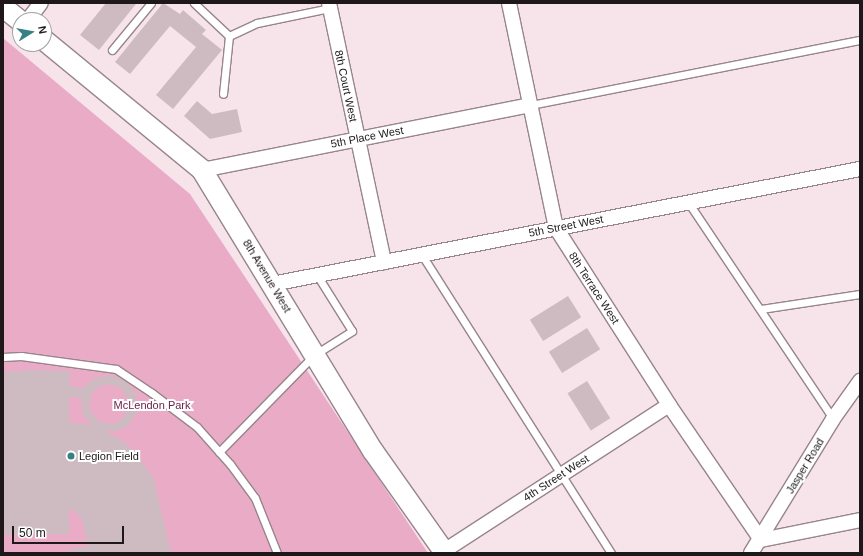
<!DOCTYPE html>
<html>
<head>
<meta charset="utf-8">
<style>
  body { margin:0 }
  #map { position:relative; width:863px; height:556px; overflow:hidden; background:#f7e4eb; font-family:Arial,sans-serif }
  div>[style] { position:absolute }
  .green>* { inset:0; background:#eaabc6 }
  .building>* { inset:0; background:#cebbc2; transform-origin:0 0 }
  .roads { filter:drop-shadow(1px 0 #97858c) drop-shadow(-1px 0 #97858c) drop-shadow(0 1px #97858c) drop-shadow(0 -1px #97858c) }
  .service>* { height:7px; margin:-3.5px; padding:0 3.5px; transform-origin:3.5px; border-radius:3.5px; background:#fff }
  .minor>* { height:14px; margin:-7px; padding:0 7px; transform-origin:7px; border-radius:7px; background:#fff }
  .secondary>* { height:20px; margin:-10px; padding:0 10px; transform-origin:10px; border-radius:10px; background:#fff }
  .dots>* { width:11px; height:11px; translate:-50% -50%; box-sizing:border-box; border:2px solid #fff; border-radius:50% }
  span { translate:-50% -50%; white-space:nowrap; text-align:center; line-height:1.15; -webkit-text-stroke:4px #fff; paint-order:stroke }
  .street-label { font-size:11px; color:#1e181a }
  .park-label { font-size:11px; color:#6c2348 }
  .poi-label { font-size:11px; color:#1e181a }
  .left { translate:0 -50%; text-align:left }
  .frame { position:absolute; inset:0; border:4px solid #1e181a; pointer-events:none }
  .north { position:absolute; left:12px; top:12px; width:40px; height:40px; box-sizing:border-box; background:#fff; border:1px solid #a5a3a3; border-radius:50%; rotate:79deg; font-size:11px; font-weight:700; line-height:16px; text-align:center; color:#1e181a }
  .north::after { content:''; display:block; margin:auto; width:14px; height:18px; background:#378085; clip-path:polygon(50% 0,100% 100%,50% 72%,0 100%) }
  .scale { position:absolute; left:12px; top:526px; width:112px; height:18px; box-sizing:border-box; border:2px solid #1e181a; border-top:0; padding-left:5px; font-size:12px; line-height:14px; white-space:nowrap; color:#1e181a; -webkit-text-stroke:3px #fff; paint-order:stroke }
</style>
</head>
<body>
<div id="map">
  <div class="green">
    <i style="clip-path:polygon(3px 38px,190px 194px,428px 553px,3px 553px)"></i>
  </div>
  <div class="building">
    <i style="clip-path:polygon(106px 3px,136px 4px,99px 50px,80px 35px)"></i>
    <i style="clip-path:polygon(163px 3px,180px 14px,183px 10px,206px 30px,202px 34px,222px 50px,173px 109px,156px 95px,196px 47px,170px 26px,130px 74px,115px 62px)"></i>
    <i style="clip-path:polygon(197px 101px,212px 114px,237px 109px,242px 132px,210px 139px,184px 116px)"></i>
    <i style="left:568px;top:296px;width:25px;height:45px;rotate:58deg"></i>
    <i style="left:587px;top:328px;width:25px;height:45px;rotate:58deg"></i>
    <i style="clip-path:polygon(evenodd,33px 370px,70px 371px,70px 386px,83px 388px,95px 378px,111px 375px,127px 381px,136px 395px,137px 411px,129px 425px,118px 431px,104px 431px,120px 439px,133px 450px,153px 477px,171px 553px,69px 553px,68px 550px,88px 546px,82px 518px,72px 509px,69px 509px,69px 534px,3px 535px,3px 372px,33px 370px,108px 384px,121px 388px,128px 399px,127px 412px,119px 422px,112px 424px,99px 422px,91px 412px,89px 406px,92px 393px,96px 388px,108px 384px,33px 370px,69px 397px,81px 398px,83px 414px,91px 425px,69px 422px,69px 397px)"></i>
    <i style="left:587px;top:381px;width:44px;height:23px;rotate:58deg"></i>
  </div>
  <div class="roads">
    <div class="service">
      <i style="left:194px;top:3px;width:48px;rotate:43.3deg"></i>
      <i style="left:229px;top:36px;width:58px;rotate:95.9deg"></i>
      <i style="left:229px;top:36px;width:31px;rotate:-25deg"></i>
      <i style="left:257px;top:23px;width:75px;rotate:-11.6deg"></i>
      <i style="left:112px;top:50px;width:61px;rotate:-50.3deg"></i>
      <i style="left:531px;top:105px;width:335px;rotate:-11.2deg"></i>
      <i style="left:688px;top:202px;width:261px;rotate:56.2deg"></i>
      <i style="left:422px;top:255px;width:353px;rotate:57.6deg"></i>
      <i style="left:761px;top:309px;width:100px;rotate:-8.6deg"></i>
      <i style="left:3px;top:357px;width:18px;rotate:-3deg"></i>
      <i style="left:21px;top:356px;width:96px;rotate:7.8deg"></i>
      <i style="left:116px;top:369px;width:43px;rotate:33.7deg"></i>
      <i style="left:152px;top:393px;width:56px;rotate:37.1deg"></i>
      <i style="left:197px;top:427px;width:50px;rotate:48.3deg"></i>
      <i style="left:230px;top:464px;width:42px;rotate:53.7deg"></i>
      <i style="left:255px;top:498px;width:59px;rotate:68.2deg"></i>
      <i style="left:219px;top:452px;width:136px;rotate:-45.6deg"></i>
      <i style="left:314px;top:355px;width:45px;rotate:-32.3deg"></i>
      <i style="left:352px;top:331px;width:66px;rotate:-122deg"></i>
    </div>
    <div class="minor">
      <i style="left:329px;top:3px;width:265px;rotate:78deg"></i>
      <i style="left:509px;top:3px;width:230px;rotate:78.2deg"></i>
      <i style="left:556px;top:228px;width:210px;rotate:57.4deg"></i>
      <i style="left:669px;top:405px;width:163px;rotate:55.7deg"></i>
      <i style="left:761px;top:540px;width:101px;rotate:-11.4deg"></i>
      <i style="left:28px;top:20px;width:21px;rotate:-53deg"></i>
      <i style="left:202px;top:170px;width:335px;rotate:-11.2deg"></i>
      <i style="left:272px;top:284px;width:599px;rotate:-11.07deg"></i>
      <i style="left:444px;top:551px;width:268px;rotate:-33deg"></i>
      <i style="left:751px;top:553px;width:157px;rotate:-58.5deg"></i>
      <i style="left:833px;top:419px;width:47px;rotate:-54.6deg"></i>
    </div>
    <div class="secondary">
      <i style="left:3px;top:7px;width:22px;rotate:39deg"></i>
      <i style="left:44px;top:40px;width:205px;rotate:39.4deg"></i>
      <i style="left:202px;top:170px;width:329px;rotate:58.7deg"></i>
      <i style="left:373px;top:451px;width:125px;rotate:54.8deg"></i>
    </div>
  </div>
  <div class="dots">
    <i style="left:71px;top:456px;background:#378085"></i>
  </div>
  <div class="street-label">
    <span style="left:346px;top:86px;rotate:78deg">8th Court West</span>
    <span style="left:367px;top:137px;rotate:-11deg">5th Place West</span>
    <span style="left:566px;top:226px;rotate:-11deg">5th Street West</span>
    <span style="left:267px;top:276px;rotate:59deg">8th Avenue West</span>
    <span style="left:594px;top:288px;rotate:57deg">8th Terrace West</span>
    <span style="left:805px;top:466px;rotate:-59deg">Jasper Road</span>
    <span style="left:556px;top:478px;rotate:-33deg">4th Street West</span>
  </div>
  <div class="park-label">
    <span style="left:152px;top:405px">McLendon Park</span>
  </div>
  <div class="poi-label">
    <span class="left" style="left:79px;top:456px">Legion Field</span>
  </div>
  <div class="frame"></div>
  <div class="north">N</div>
  <div class="scale">50 m</div>
</div>
</body>
</html>
